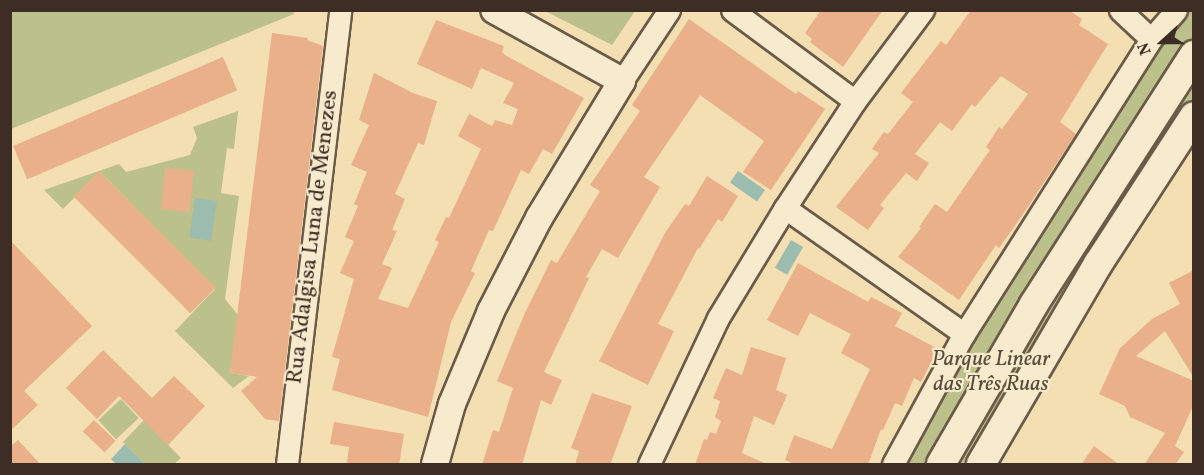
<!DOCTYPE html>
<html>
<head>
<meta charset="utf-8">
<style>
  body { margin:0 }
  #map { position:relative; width:1204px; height:475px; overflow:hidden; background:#f3dfb2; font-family:Vollkorn,serif }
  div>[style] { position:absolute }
  .green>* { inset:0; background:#bcc18b; transform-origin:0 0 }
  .water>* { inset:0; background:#9bbcae; transform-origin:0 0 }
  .building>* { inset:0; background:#e9b08a; transform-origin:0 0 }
  .roads { filter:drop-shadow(2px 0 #6b5a48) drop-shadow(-2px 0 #6b5a48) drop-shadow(0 2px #6b5a48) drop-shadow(0 -2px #6b5a48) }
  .minor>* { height:21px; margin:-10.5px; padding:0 10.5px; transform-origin:10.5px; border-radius:10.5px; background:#f7eacd }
  .tertiary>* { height:26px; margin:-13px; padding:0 13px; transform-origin:13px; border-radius:13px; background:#f7eacd }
  .secondary>* { height:28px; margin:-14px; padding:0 14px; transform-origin:14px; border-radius:14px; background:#f7eacd }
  span { translate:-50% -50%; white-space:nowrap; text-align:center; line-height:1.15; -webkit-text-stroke:4.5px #f7eacd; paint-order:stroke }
  .street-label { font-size:22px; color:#3e2d25 }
  .park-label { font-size:22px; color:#574b39; font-style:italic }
  .frame { position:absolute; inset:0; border:12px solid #3e2d25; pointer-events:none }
  .north { position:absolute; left:1132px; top:12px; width:60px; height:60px; -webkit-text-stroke:4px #f7eacd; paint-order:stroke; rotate:249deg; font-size:16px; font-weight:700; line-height:24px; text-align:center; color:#3e2d25 }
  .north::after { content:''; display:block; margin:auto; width:21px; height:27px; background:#3e2d25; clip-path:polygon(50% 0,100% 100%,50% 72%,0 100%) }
</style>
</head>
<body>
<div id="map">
  <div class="green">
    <i style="clip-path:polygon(11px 10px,293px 10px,294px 14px,11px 129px)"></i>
    <i style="clip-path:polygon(545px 11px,635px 10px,635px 11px,612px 45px)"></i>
    <i style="clip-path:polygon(1164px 11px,1193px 11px,1193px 129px,992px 464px,885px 464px,1133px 46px)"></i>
    <i style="clip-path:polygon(238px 111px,234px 149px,227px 148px,221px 193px,239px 196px,225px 299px,238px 315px,230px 373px,249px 376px,233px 388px,175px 331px,215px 289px,100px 172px,63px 209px,44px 190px,119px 164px,126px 172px,190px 155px,197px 138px,193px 127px)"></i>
    <i style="left:121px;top:399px;width:26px;height:31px;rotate:47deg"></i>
    <i style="clip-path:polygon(144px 420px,181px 458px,174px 464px,145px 464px,123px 442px)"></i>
  </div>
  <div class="water">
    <i style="left:738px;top:171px;width:33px;height:14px;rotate:35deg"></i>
    <i style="left:195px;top:198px;width:22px;height:40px;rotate:8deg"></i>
    <i style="left:791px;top:240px;width:14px;height:32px;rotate:30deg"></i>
    <i style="clip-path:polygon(125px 444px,145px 464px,116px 464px,111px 459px)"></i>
  </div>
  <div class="building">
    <i style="clip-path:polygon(821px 10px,883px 10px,843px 67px,810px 42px,812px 39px,805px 33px)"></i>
    <i style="clip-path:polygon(971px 10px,1069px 10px,1082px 19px,1079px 25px,1108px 44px,1060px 122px,1076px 134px,1019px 220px,999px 248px,996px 245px,959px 300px,898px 257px,921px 228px,919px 227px,935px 204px,947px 212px,990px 150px,986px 147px,999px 127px,1002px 129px,1028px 94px,1001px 76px,975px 107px,972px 104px,952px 131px,940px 122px,915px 154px,929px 163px,917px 181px,906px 173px,880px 205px,884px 208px,868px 230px,836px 207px,879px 153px,872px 149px,884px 132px,888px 134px,913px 102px,901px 93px,941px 41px,946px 45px)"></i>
    <i style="clip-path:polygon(689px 19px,796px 94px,798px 91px,825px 109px,771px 190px,743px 172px,764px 141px,700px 95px,644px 177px,660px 187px,618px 258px,602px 249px,586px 277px,589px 278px,544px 372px,562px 380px,551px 405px,541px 400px,522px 465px,482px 465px,493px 430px,499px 432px,513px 388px,497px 381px,524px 315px,551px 260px,557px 263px,600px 191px,590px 185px,640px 111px,632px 105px)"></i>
    <i style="clip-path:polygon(436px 20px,504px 46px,502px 52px,505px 55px,584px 98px,552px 154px,543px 149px,529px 174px,521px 170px,493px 231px,489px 230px,471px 271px,475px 273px,451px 322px,428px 417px,332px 390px,340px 359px,332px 357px,354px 279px,340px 273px,354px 241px,345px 237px,358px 206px,354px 204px,367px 172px,351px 165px,369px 125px,359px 120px,374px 73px,413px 93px,437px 101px,424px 145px,418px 143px,395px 194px,405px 199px,392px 230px,397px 231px,382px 264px,392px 268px,378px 299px,408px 308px,439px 242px,435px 240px,446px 217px,449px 218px,481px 149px,458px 136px,469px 114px,492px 126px,495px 120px,512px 125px,518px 109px,503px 103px,514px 83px,481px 68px,472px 89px,417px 64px)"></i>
    <i style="clip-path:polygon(272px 33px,308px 38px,307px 40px,323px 46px,279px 421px,265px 419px,241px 391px,257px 377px,230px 373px)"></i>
    <i style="left:223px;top:57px;width:36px;height:228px;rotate:67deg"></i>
    <i style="left:165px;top:168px;width:29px;height:41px;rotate:6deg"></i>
    <i style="left:99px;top:171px;width:165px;height:36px;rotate:45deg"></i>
    <i style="clip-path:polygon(707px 176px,738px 196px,722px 222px,718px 219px,699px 249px,698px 248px,658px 324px,674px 331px,648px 385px,599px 361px,665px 233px,685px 204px,689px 206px)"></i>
    <i style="clip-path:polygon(10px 240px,92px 326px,24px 391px,38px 405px,10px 431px)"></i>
    <i style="clip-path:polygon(798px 263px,868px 302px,871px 297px,902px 313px,895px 326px,938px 349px,921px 382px,914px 378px,902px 406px,895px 403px,883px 430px,881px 429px,868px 465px,797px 465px,785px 460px,794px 435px,832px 449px,870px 369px,841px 353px,851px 334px,810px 313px,798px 336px,767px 320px)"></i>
    <i style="clip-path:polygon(1194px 270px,1194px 378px,1165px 331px,1136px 356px,1194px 381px,1194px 404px,1175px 446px,1184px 452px,1175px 465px,1144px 465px,1165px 433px,1130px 417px,1125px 406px,1099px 394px,1120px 348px,1152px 319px,1180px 304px,1169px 283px)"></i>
    <i style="clip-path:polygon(751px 347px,786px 358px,776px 390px,787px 395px,774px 425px,754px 416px,742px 453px,769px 465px,695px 465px,704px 439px,707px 440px,710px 432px,716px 434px,721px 421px,715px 417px,720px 401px,713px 398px,726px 368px,742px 375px)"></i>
    <i style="clip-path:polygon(103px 350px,152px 398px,174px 376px,205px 406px,168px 445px,119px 396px,97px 419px,66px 388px)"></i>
    <i style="clip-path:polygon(592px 393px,632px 406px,610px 465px,575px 465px,579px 451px,571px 448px)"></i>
    <i style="left:94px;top:420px;width:30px;height:16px;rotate:44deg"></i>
    <i style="clip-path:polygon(334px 422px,404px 434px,399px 465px,347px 463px,349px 447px,330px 444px)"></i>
    <i style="clip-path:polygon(18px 440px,41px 465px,10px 465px,10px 447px)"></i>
    <i style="clip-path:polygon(1094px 446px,1120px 465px,1081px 465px)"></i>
  </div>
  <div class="roads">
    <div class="minor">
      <i style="left:732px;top:10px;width:153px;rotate:36.5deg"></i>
      <i style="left:1120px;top:10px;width:42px;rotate:43.1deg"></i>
      <i style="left:622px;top:81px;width:85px;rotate:-56.5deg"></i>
      <i style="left:785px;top:208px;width:219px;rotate:35.1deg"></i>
      <i style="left:287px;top:464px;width:457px;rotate:-83.3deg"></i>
      <i style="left:649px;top:464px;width:161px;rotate:-64.7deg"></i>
      <i style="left:718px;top:318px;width:129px;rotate:-58.7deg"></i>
      <i style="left:785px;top:208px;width:128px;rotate:-56.8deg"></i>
      <i style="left:855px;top:101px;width:114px;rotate:-53.2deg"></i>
      <i style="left:893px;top:464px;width:148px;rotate:-61.4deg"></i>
      <i style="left:964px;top:334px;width:349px;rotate:-57.6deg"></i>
      <i style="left:1151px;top:39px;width:38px;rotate:-49deg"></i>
    </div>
    <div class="tertiary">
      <i style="left:435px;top:464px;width:62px;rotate:-74.2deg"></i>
      <i style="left:452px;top:404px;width:101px;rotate:-67.2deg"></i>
      <i style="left:491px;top:311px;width:105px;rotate:-62.7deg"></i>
      <i style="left:539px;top:218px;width:160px;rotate:-58.8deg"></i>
      <i style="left:622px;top:81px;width:146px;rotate:-151deg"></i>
    </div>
    <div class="secondary">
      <i style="left:941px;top:464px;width:185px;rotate:-59.8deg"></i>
      <i style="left:1034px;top:304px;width:296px;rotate:-57.3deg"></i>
      <i style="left:981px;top:464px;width:232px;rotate:-59.7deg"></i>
      <i style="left:1098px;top:264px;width:176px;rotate:-57deg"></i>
    </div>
  </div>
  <div class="street-label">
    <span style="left:313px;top:237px;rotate:-83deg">Rua Adalgisa Luna de Menezes</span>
  </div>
  <div class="park-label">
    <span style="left:991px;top:372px">Parque Linear<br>das Três Ruas</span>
  </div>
  <div class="frame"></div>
  <div class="north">N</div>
</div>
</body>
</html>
